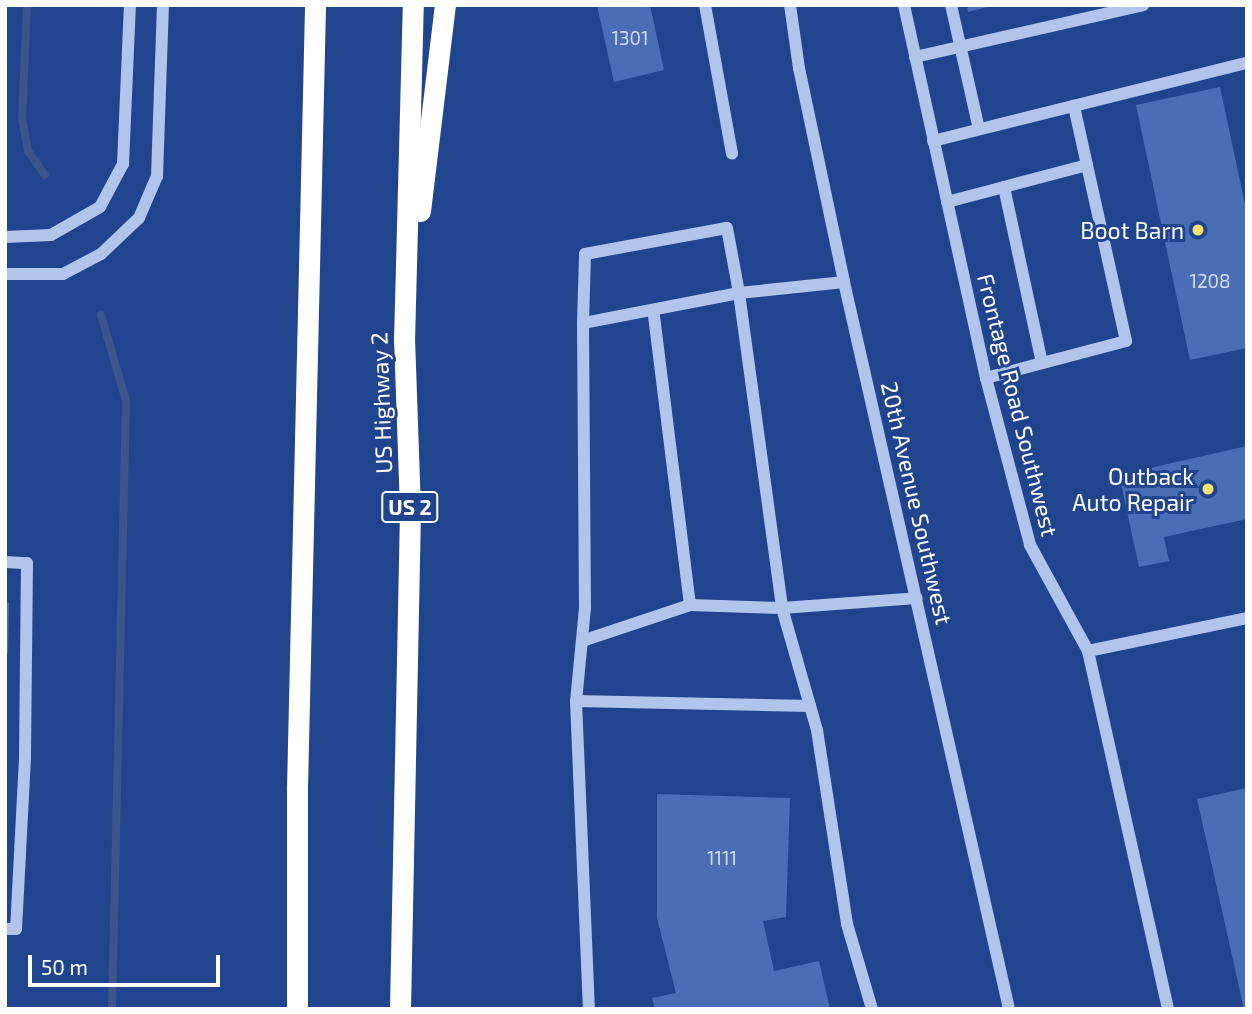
<!DOCTYPE html>
<html>
<head>
<meta charset="utf-8">
<style>
  body { margin:0 }
  #map { position:relative; width:1252px; height:1014px; overflow:hidden; background:#21448e; font-family:"Exo 2",sans-serif }
  div>[style] { position:absolute }
  .stream>* { height:8px; margin:-4px; padding:0 4px; transform-origin:4px; border-radius:4px; background:#3b558a }
  .building>* { inset:0; background:#4a6eb5 }
  .minor>* { height:12px; margin:-6px; padding:0 6px; transform-origin:6px; border-radius:6px; background:#b0c4ec }
  .highway>* { height:21px; margin:-10.5px; padding:0 10.5px; transform-origin:10.5px; border-radius:10.5px; background:#fff }
  .dots>* { width:19px; height:19px; translate:-50% -50%; box-sizing:border-box; border:4px solid #21448e; border-radius:50% }
  span { translate:-50% -50%; white-space:nowrap; text-align:center; line-height:1.15; -webkit-text-stroke:6px #21448e; paint-order:stroke }
  .number-label { font-size:19px; color:#d2dbec }
  .number-label span { -webkit-text-stroke-width:0 }
  .shield-label span { padding:2px 5px; background:#21448e; border:2px solid; border-radius:5px; -webkit-text-stroke-width:0 }
  .shield-label { font-size:21px; color:#fff; font-weight:700 }
  .poi-label { font-size:23px; color:#fff }
  .right { translate:-100% -50%; text-align:right }
  .street-label { font-size:23px; color:#fff }
  .frame { position:absolute; inset:0; border:7px solid #fff; pointer-events:none }
  .scale { position:absolute; left:28px; top:955px; width:192px; height:32px; box-sizing:border-box; border:4px solid #fff; border-top:0; padding-left:9px; font-size:21px; line-height:24px; white-space:nowrap; color:#fff; -webkit-text-stroke:5px #21448e; paint-order:stroke }
</style>
</head>
<body>
<div id="map">
  <div class="stream">
    <i style="left:27px;top:5px;width:114px;rotate:92.5deg"></i>
    <i style="left:22px;top:119px;width:33px;rotate:79deg"></i>
    <i style="left:28px;top:151px;width:29px;rotate:55deg"></i>
    <i style="left:101px;top:315px;width:90px;rotate:73.8deg"></i>
    <i style="left:126px;top:401px;width:608px;rotate:91.32deg"></i>
  </div>
  <div class="building">
    <i style="clip-path:polygon(597px 5px,650px 5px,664px 70px,614px 82px)"></i>
    <i style="clip-path:polygon(967px 5px,991px 5px,992px 6px,968px 12px)"></i>
    <i style="clip-path:polygon(1220px 87px,1247px 214px,1247px 348px,1190px 360px,1136px 105px)"></i>
    <i style="clip-path:polygon(1247px 446px,1247px 519px,1164px 537px,1169px 561px,1139px 567px,1119px 475px)"></i>
    <i style="clip-path:polygon(5px 603px,9px 603px,8px 653px,5px 653px)"></i>
    <i style="clip-path:polygon(1247px 788px,1247px 1009px,1244px 1009px,1197px 799px)"></i>
    <i style="clip-path:polygon(657px 794px,790px 798px,786px 917px,763px 921px,774px 971px,819px 961px,830px 1009px,655px 1009px,652px 998px,676px 993px,657px 918px)"></i>
  </div>
  <div class="minor">
    <i style="left:705px;top:5px;width:151px;rotate:79.7deg"></i>
    <i style="left:790px;top:5px;width:64px;rotate:81.9deg"></i>
    <i style="left:799px;top:68px;width:219px;rotate:78.1deg"></i>
    <i style="left:844px;top:282px;width:745px;rotate:77.21deg"></i>
    <i style="left:904px;top:5px;width:382px;rotate:77.6deg"></i>
    <i style="left:986px;top:378px;width:173px;rotate:75.2deg"></i>
    <i style="left:1030px;top:545px;width:121px;rotate:61.3deg"></i>
    <i style="left:1088px;top:651px;width:367px;rotate:77.4deg"></i>
    <i style="left:951px;top:5px;width:127px;rotate:77.3deg"></i>
    <i style="left:915px;top:57px;width:234px;rotate:-12.8deg"></i>
    <i style="left:933px;top:141px;width:324px;rotate:-14deg"></i>
    <i style="left:947px;top:202px;width:59px;rotate:-14.7deg"></i>
    <i style="left:5px;top:237px;width:46px;rotate:-2.5deg"></i>
    <i style="left:51px;top:235px;width:56px;rotate:-29.7deg"></i>
    <i style="left:100px;top:207px;width:49px;rotate:-61.9deg"></i>
    <i style="left:123px;top:164px;width:159px;rotate:-87.5deg"></i>
    <i style="left:5px;top:274px;width:58px"></i>
    <i style="left:63px;top:274px;width:43px;rotate:-27.8deg"></i>
    <i style="left:101px;top:254px;width:52px;rotate:-43.5deg"></i>
    <i style="left:139px;top:218px;width:46px;rotate:-66.8deg"></i>
    <i style="left:157px;top:176px;width:171px;rotate:-88deg"></i>
    <i style="left:844px;top:282px;width:106px;rotate:174deg"></i>
    <i style="left:739px;top:293px;width:318px;rotate:82.2deg"></i>
    <i style="left:782px;top:608px;width:127px;rotate:74deg"></i>
    <i style="left:817px;top:730px;width:196px;rotate:81.2deg"></i>
    <i style="left:847px;top:924px;width:89px;rotate:73.6deg"></i>
    <i style="left:583px;top:323px;width:69px;rotate:-88.3deg"></i>
    <i style="left:585px;top:254px;width:144px;rotate:-10.4deg"></i>
    <i style="left:727px;top:228px;width:66px;rotate:79.5deg"></i>
    <i style="left:739px;top:293px;width:159px;rotate:169.1deg"></i>
    <i style="left:583px;top:323px;width:285px;rotate:89.6deg"></i>
    <i style="left:585px;top:608px;width:93px;rotate:95.5deg"></i>
    <i style="left:576px;top:701px;width:308px;rotate:87.6deg"></i>
    <i style="left:1042px;top:363px;width:180px;rotate:-102.2deg"></i>
    <i style="left:1004px;top:187px;width:86px;rotate:-14.8deg"></i>
    <i style="left:986px;top:378px;width:145px;rotate:-14.8deg"></i>
    <i style="left:1126px;top:341px;width:241px;rotate:-102.5deg"></i>
    <i style="left:5px;top:562px;width:22px;rotate:3deg"></i>
    <i style="left:27px;top:563px;width:195px;rotate:90.6deg"></i>
    <i style="left:25px;top:758px;width:171px;rotate:93deg"></i>
    <i style="left:16px;top:929px;width:11px;rotate:180deg"></i>
    <i style="left:690px;top:605px;width:92px;rotate:1.9deg"></i>
    <i style="left:782px;top:608px;width:135px;rotate:-4.2deg"></i>
    <i style="left:582px;top:641px;width:114px;rotate:-18.4deg"></i>
    <i style="left:690px;top:605px;width:297px;rotate:-97.1deg"></i>
    <i style="left:1088px;top:651px;width:162px;rotate:-11.7deg"></i>
    <i style="left:576px;top:701px;width:234px;rotate:1.2deg"></i>
  </div>
  <div class="highway">
    <i style="left:420px;top:211px;width:208px;rotate:-83.1deg"></i>
    <i style="left:297px;top:1009px;width:221px;rotate:-90deg"></i>
    <i style="left:297px;top:788px;width:783px;rotate:-88.68deg"></i>
    <i style="left:400px;top:1009px;width:500px;rotate:-88.85deg"></i>
    <i style="left:410px;top:509px;width:168px;rotate:-92deg"></i>
    <i style="left:404px;top:341px;width:336px;rotate:-88.5deg"></i>
  </div>
  <div class="dots">
    <i style="left:1198px;top:230px;background:#f9e071"></i>
    <i style="left:1208px;top:489px;background:#f9e071"></i>
  </div>
  <div class="number-label">
    <span style="left:630px;top:38px">1301</span>
    <span style="left:1210px;top:281px">1208</span>
    <span style="left:722px;top:858px">1111</span>
  </div>
  <div class="shield-label">
    <span style="left:410px;top:507px">US 2</span>
  </div>
  <div class="poi-label">
    <span class="right" style="left:1184px;top:230px">Boot Barn</span>
    <span class="right" style="left:1194px;top:489px">Outback<br>Auto Repair</span>
  </div>
  <div class="street-label">
    <span style="left:381px;top:403px;rotate:-92deg">US Highway 2</span>
    <span style="left:1018px;top:405px;rotate:76deg">Frontage Road Southwest</span>
    <span style="left:917px;top:503px;rotate:77deg">20th Avenue Southwest</span>
  </div>
  <div class="frame"></div>
  <div class="scale">50 m</div>
</div>
</body>
</html>
